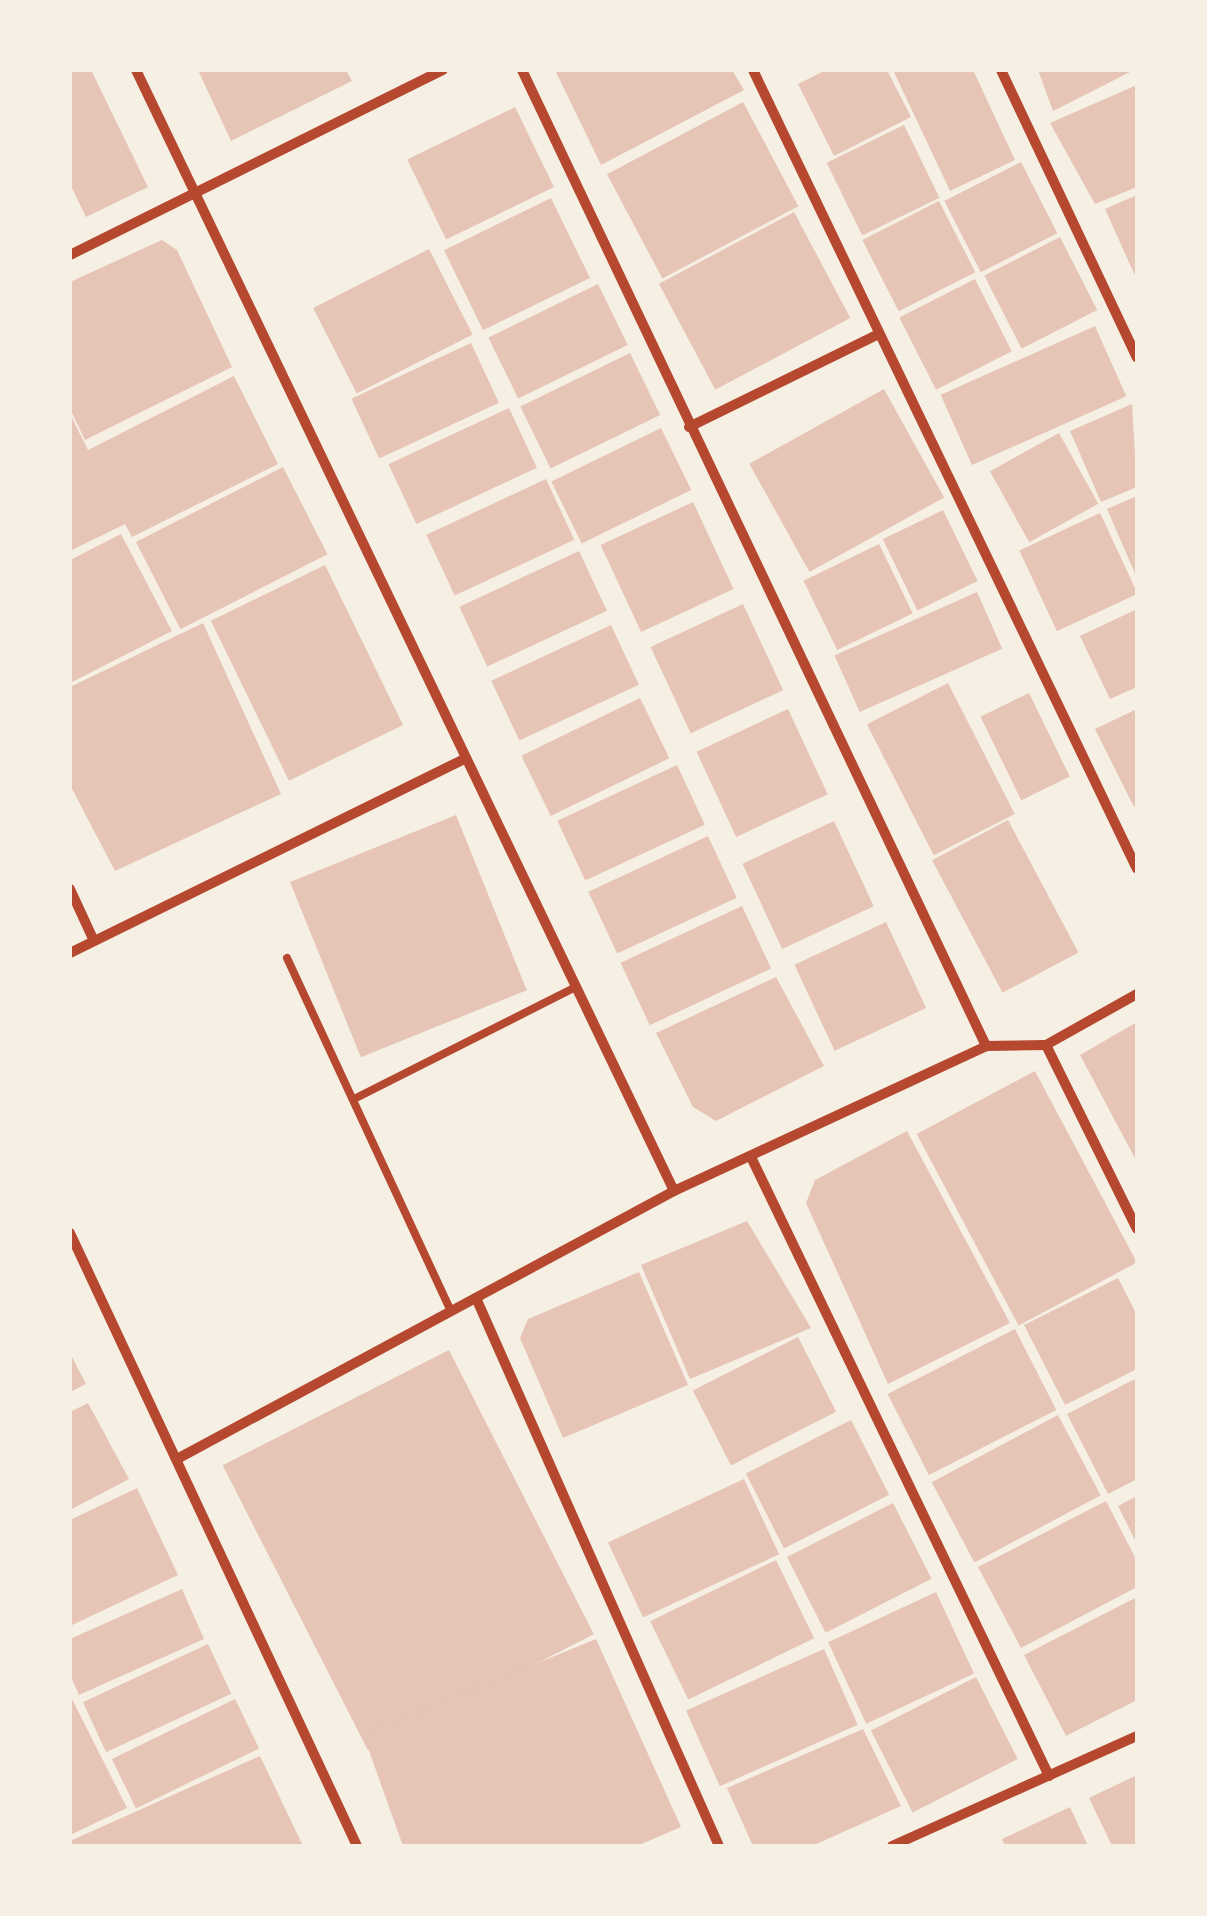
<!DOCTYPE html>
<html>
<head>
<meta charset="utf-8">
<style>
  body { margin:0 }
  #map { position:relative; width:1207px; height:1916px; overflow:hidden; background:#f6efe4; font-family:"Fira Sans",sans-serif }
  div>[style] { position:absolute }
  .building>* { inset:0; background:#e6c5b7; transform-origin:0 0 }
  .service>* { height:8px; margin:-4px; padding:0 4px; transform-origin:4px; border-radius:4px; background:#b5482f }
  .minor>* { height:10px; margin:-5px; padding:0 5px; transform-origin:5px; border-radius:5px; background:#b5482f }
  span { translate:-50% -50%; white-space:nowrap; text-align:center; line-height:1.15; -webkit-text-stroke:8px #f6efe4; paint-order:stroke }
  .frame { position:absolute; inset:0; border:72px solid #f6efe4; pointer-events:none }
</style>
</head>
<body>
<div id="map">
  <div class="building">
    <i style="clip-path:polygon(70px 70px,91px 70px,148px 187px,86px 217px,70px 184px)"></i>
    <i style="clip-path:polygon(198px 70px,346px 70px,352px 81px,231px 141px)"></i>
    <i style="clip-path:polygon(555px 70px,732px 70px,744px 90px,601px 165px)"></i>
    <i style="clip-path:polygon(826px 70px,887px 70px,911px 117px,834px 156px,798px 84px)"></i>
    <i style="clip-path:polygon(893px 70px,973px 70px,1015px 160px,950px 191px)"></i>
    <i style="clip-path:polygon(1038px 70px,1134px 70px,1053px 111px)"></i>
    <i style="clip-path:polygon(1137px 85px,1137px 187px,1095px 204px,1050px 123px)"></i>
    <i style="left:743px;top:102px;width:118px;height:154px;rotate:62deg"></i>
    <i style="left:515px;top:107px;width:89px;height:120px;rotate:64deg"></i>
    <i style="left:904px;top:125px;width:81px;height:86px;rotate:64deg"></i>
    <i style="left:1021px;top:162px;width:80px;height:86px;rotate:63deg"></i>
    <i style="clip-path:polygon(1137px 195px,1137px 280px,1105px 209px)"></i>
    <i style="left:551px;top:198px;width:89px;height:119px;rotate:64deg"></i>
    <i style="left:939px;top:201px;width:80px;height:86px;rotate:63deg"></i>
    <i style="left:794px;top:212px;width:120px;height:153px;rotate:62deg"></i>
    <i style="left:1060px;top:237px;width:82px;height:85px;rotate:63deg"></i>
    <i style="clip-path:polygon(162px 240px,177px 250px,232px 367px,85px 440px,70px 409px,70px 282px)"></i>
    <i style="left:429px;top:249px;width:96px;height:130px;rotate:63deg"></i>
    <i style="left:975px;top:279px;width:81px;height:85px;rotate:63deg"></i>
    <i style="left:598px;top:284px;width:68px;height:122px;rotate:64deg"></i>
    <i style="left:1095px;top:326px;width:77px;height:169px;rotate:66deg"></i>
    <i style="left:471px;top:343px;width:66px;height:132px;rotate:65deg"></i>
    <i style="left:630px;top:353px;width:69px;height:122px;rotate:64deg"></i>
    <i style="clip-path:polygon(234px 376px,278px 464px,132px 537px,125px 524px,70px 551px,70px 414px,88px 450px)"></i>
    <i style="left:884px;top:389px;width:124px;height:154px;rotate:61deg"></i>
    <i style="clip-path:polygon(1132px 404px,1137px 487px,1101px 502px,1070px 431px)"></i>
    <i style="left:509px;top:408px;width:66px;height:133px;rotate:65deg"></i>
    <i style="left:661px;top:428px;width:69px;height:122px;rotate:64deg"></i>
    <i style="left:1059px;top:433px;width:81px;height:79px;rotate:61deg"></i>
    <i style="left:283px;top:467px;width:98px;height:165px;rotate:63deg"></i>
    <i style="left:546px;top:479px;width:67px;height:132px;rotate:65deg"></i>
    <i style="clip-path:polygon(1137px 496px,1137px 578px,1107px 509px)"></i>
    <i style="left:693px;top:502px;width:96px;height:102px;rotate:65deg"></i>
    <i style="left:943px;top:510px;width:79px;height:67px;rotate:64deg"></i>
    <i style="left:1100px;top:513px;width:89px;height:89px;rotate:65deg"></i>
    <i style="clip-path:polygon(121px 534px,172px 631px,70px 683px,70px 560px)"></i>
    <i style="left:879px;top:544px;width:77px;height:84px;rotate:64deg"></i>
    <i style="left:579px;top:551px;width:66px;height:132px;rotate:65deg"></i>
    <i style="left:325px;top:565px;width:178px;height:127px;rotate:64deg"></i>
    <i style="left:977px;top:592px;width:62px;height:156px;rotate:66deg"></i>
    <i style="left:743px;top:604px;width:95px;height:102px;rotate:65deg"></i>
    <i style="clip-path:polygon(1137px 609px,1137px 687px,1110px 699px,1080px 636px)"></i>
    <i style="clip-path:polygon(203px 623px,281px 794px,115px 871px,70px 785px,70px 687px)"></i>
    <i style="left:611px;top:625px;width:66px;height:132px;rotate:65deg"></i>
    <i style="left:948px;top:683px;width:147px;height:91px;rotate:63deg"></i>
    <i style="left:1029px;top:693px;width:93px;height:54px;rotate:64deg"></i>
    <i style="left:640px;top:698px;width:67px;height:132px;rotate:64deg"></i>
    <i style="left:788px;top:709px;width:94px;height:101px;rotate:65deg"></i>
    <i style="clip-path:polygon(1137px 709px,1137px 805px,1134px 807px,1095px 729px)"></i>
    <i style="left:677px;top:765px;width:66px;height:132px;rotate:65deg"></i>
    <i style="left:456px;top:815px;width:189px;height:179px;rotate:68deg"></i>
    <i style="left:1008px;top:820px;width:150px;height:86px;rotate:62deg"></i>
    <i style="left:834px;top:821px;width:94px;height:101px;rotate:65deg"></i>
    <i style="left:708px;top:836px;width:68px;height:132px;rotate:65deg"></i>
    <i style="left:742px;top:906px;width:69px;height:134px;rotate:65deg"></i>
    <i style="left:886px;top:922px;width:95px;height:101px;rotate:65deg"></i>
    <i style="clip-path:polygon(776px 977px,824px 1066px,716px 1121px,693px 1107px,656px 1033px)"></i>
    <i style="clip-path:polygon(1137px 1022px,1137px 1162px,1080px 1055px)"></i>
    <i style="left:1035px;top:1071px;width:217px;height:134px;rotate:62deg"></i>
    <i style="clip-path:polygon(907px 1131px,1010px 1323px,888px 1384px,806px 1203px,815px 1180px)"></i>
    <i style="clip-path:polygon(747px 1221px,811px 1328px,690px 1379px,641px 1265px)"></i>
    <i style="clip-path:polygon(639px 1272px,688px 1385px,563px 1438px,520px 1338px,528px 1319px)"></i>
    <i style="clip-path:polygon(1118px 1278px,1137px 1315px,1137px 1369px,1065px 1405px,1024px 1325px)"></i>
    <i style="left:1015px;top:1329px;width:91px;height:143px;rotate:63deg"></i>
    <i style="left:798px;top:1337px;width:84px;height:118px;rotate:63deg"></i>
    <i style="left:449px;top:1350px;width:319px;height:254px;rotate:63deg"></i>
    <i style="clip-path:polygon(70px 1353px,86px 1384px,70px 1392px)"></i>
    <i style="clip-path:polygon(1137px 1378px,1137px 1479px,1108px 1494px,1067px 1414px)"></i>
    <i style="clip-path:polygon(88px 1403px,129px 1479px,70px 1510px,70px 1412px)"></i>
    <i style="left:1058px;top:1415px;width:91px;height:143px;rotate:62deg"></i>
    <i style="left:851px;top:1420px;width:84px;height:118px;rotate:63deg"></i>
    <i style="left:744px;top:1479px;width:83px;height:150px;rotate:65deg"></i>
    <i style="clip-path:polygon(137px 1488px,178px 1575px,70px 1626px,70px 1520px)"></i>
    <i style="clip-path:polygon(1137px 1496px,1137px 1544px,1118px 1506px)"></i>
    <i style="clip-path:polygon(1106px 1501px,1137px 1561px,1137px 1587px,1021px 1648px,978px 1567px)"></i>
    <i style="left:893px;top:1503px;width:85px;height:119px;rotate:63deg"></i>
    <i style="left:776px;top:1560px;width:87px;height:140px;rotate:64deg"></i>
    <i style="clip-path:polygon(182px 1589px,204px 1639px,79px 1695px,70px 1675px,70px 1639px)"></i>
    <i style="left:936px;top:1592px;width:90px;height:119px;rotate:65deg"></i>
    <i style="clip-path:polygon(1137px 1597px,1137px 1700px,1066px 1736px,1024px 1655px)"></i>
    <i style="clip-path:polygon(596px 1639px,681px 1827px,637px 1846px,403px 1846px,363px 1734px)"></i>
    <i style="left:208px;top:1644px;width:55px;height:138px;rotate:65deg"></i>
    <i style="left:824px;top:1649px;width:83px;height:151px;rotate:66deg"></i>
    <i style="left:976px;top:1677px;width:92px;height:118px;rotate:63deg"></i>
    <i style="clip-path:polygon(70px 1695px,127px 1808px,70px 1835px)"></i>
    <i style="left:235px;top:1699px;width:55px;height:137px;rotate:64deg"></i>
    <i style="clip-path:polygon(863px 1729px,901px 1806px,812px 1846px,753px 1846px,727px 1788px)"></i>
    <i style="clip-path:polygon(260px 1756px,303px 1846px,70px 1846px,70px 1841px)"></i>
    <i style="clip-path:polygon(1137px 1775px,1137px 1846px,1112px 1846px,1089px 1798px)"></i>
    <i style="clip-path:polygon(1070px 1807px,1088px 1846px,1005px 1846px,1002px 1839px)"></i>
  </div>
  <div class="service">
    <i style="left:287px;top:958px;width:390px;rotate:65.1deg"></i>
    <i style="left:354px;top:1099px;width:244px;rotate:-26.8deg"></i>
  </div>
  <div class="minor">
    <i style="left:136px;top:70px;width:1243px;rotate:64.36deg"></i>
    <i style="left:522px;top:70px;width:1081px;rotate:64.57deg"></i>
    <i style="left:753px;top:70px;width:886px;rotate:64.33deg"></i>
    <i style="left:1001px;top:70px;width:318px;rotate:64.7deg"></i>
    <i style="left:70px;top:255px;width:416px;rotate:-26.4deg"></i>
    <i style="left:689px;top:427px;width:209px;rotate:-26.1deg"></i>
    <i style="left:70px;top:889px;width:57px;rotate:65.2deg"></i>
    <i style="left:70px;top:953px;width:439px;rotate:-26.2deg"></i>
    <i style="left:1046px;top:1045px;width:205px;rotate:63.7deg"></i>
    <i style="left:751px;top:1157px;width:687px;rotate:64.29deg"></i>
    <i style="left:70px;top:1233px;width:677px;rotate:64.91deg"></i>
    <i style="left:476px;top:1298px;width:599px;rotate:66.09deg"></i>
    <i style="left:177px;top:1459px;width:565px;rotate:-28.34deg"></i>
    <i style="left:674px;top:1191px;width:344px;rotate:-24.9deg"></i>
    <i style="left:986px;top:1046px;width:60px;rotate:-1deg"></i>
    <i style="left:1046px;top:1045px;width:104px;rotate:-29.3deg"></i>
    <i style="left:892px;top:1846px;width:269px;rotate:-24.2deg"></i>
  </div>
  <div class="frame"></div>
</div>
</body>
</html>
